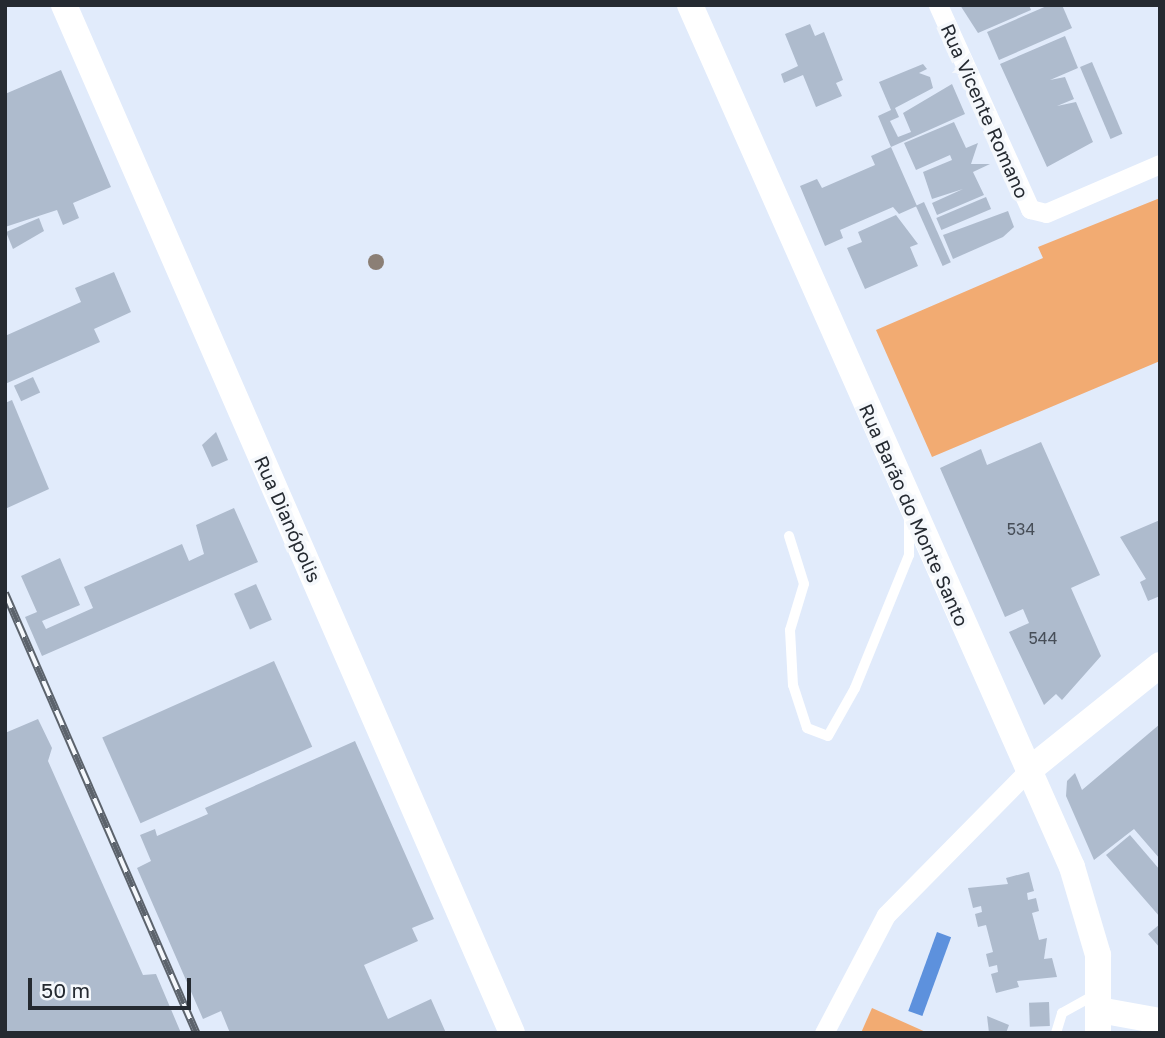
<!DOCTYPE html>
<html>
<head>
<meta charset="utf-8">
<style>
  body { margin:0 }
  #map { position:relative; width:1165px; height:1038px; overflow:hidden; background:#e1ebfb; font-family:"Golos Text",sans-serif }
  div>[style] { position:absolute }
  .green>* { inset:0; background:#f2ab72 }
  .water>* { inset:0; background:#5d91dd; transform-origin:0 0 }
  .building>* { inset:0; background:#aebbcd; transform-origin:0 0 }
  .lane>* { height:10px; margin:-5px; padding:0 5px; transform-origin:5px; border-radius:5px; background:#fff }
  .street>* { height:19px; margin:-9.5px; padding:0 9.5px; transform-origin:9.5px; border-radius:9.5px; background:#fff }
  .secondary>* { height:26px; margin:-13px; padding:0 13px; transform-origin:13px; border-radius:13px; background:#fff }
  .rail>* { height:8px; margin-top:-4px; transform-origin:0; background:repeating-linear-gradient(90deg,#f5f8fc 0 16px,#5c636c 0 32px); box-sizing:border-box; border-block:2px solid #5c636c }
  .trees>* { width:16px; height:16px; margin:-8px; border-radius:50%; background:#8b7f75 }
  span { translate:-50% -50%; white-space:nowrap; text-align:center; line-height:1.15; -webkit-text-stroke:7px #f5f8fc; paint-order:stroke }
  .number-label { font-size:16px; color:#474e58 }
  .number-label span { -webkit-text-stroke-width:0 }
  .street-label { font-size:19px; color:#252a31 }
  .frame { position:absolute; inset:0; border:7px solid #252a31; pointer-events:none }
  .scale { position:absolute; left:28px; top:978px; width:163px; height:32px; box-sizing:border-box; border:4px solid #252a31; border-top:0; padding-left:9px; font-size:21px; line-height:24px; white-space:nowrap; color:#252a31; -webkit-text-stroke:5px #f5f8fc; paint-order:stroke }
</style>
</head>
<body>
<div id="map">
  <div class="green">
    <i style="clip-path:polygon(1160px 198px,1160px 361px,932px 457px,876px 330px,1043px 258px,1038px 247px)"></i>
    <i style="clip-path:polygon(872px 1008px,928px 1033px,861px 1033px)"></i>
  </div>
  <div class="water">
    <i style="left:937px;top:932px;width:15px;height:84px;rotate:20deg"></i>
  </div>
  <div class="building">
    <i style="clip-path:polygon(960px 5px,1029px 5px,1031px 10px,978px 33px)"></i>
    <i style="clip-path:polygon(1049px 5px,1062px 5px,1072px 28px,999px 60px,987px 32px)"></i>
    <i style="clip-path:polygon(810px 24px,815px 36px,824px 32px,843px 80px,836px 83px,842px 96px,816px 107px,803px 75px,784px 83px,781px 74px,798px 66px,785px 34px)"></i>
    <i style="clip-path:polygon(1065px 36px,1078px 68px,1050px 80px,1065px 77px,1074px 99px,1057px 106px,1076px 102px,1093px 142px,1047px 167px,1000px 64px)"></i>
    <i style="left:1092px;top:62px;width:78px;height:13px;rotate:67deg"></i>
    <i style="clip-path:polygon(923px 64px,927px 69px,919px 73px,930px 77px,933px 88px,895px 108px,899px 117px,890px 121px,898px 137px,911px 132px,903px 113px,952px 84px,965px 114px,891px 147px,878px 116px,891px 110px,879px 82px)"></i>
    <i style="clip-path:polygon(61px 70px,111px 187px,73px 203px,79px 218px,63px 225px,57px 210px,5px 227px,5px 94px)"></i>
    <i style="clip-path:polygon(954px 122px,966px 148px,978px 143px,971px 164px,990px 164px,973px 172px,984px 195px,937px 215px,932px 203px,963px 189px,932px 199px,923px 172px,952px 160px,950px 155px,916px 170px,904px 143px)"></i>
    <i style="clip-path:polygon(891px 147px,917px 206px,899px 214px,893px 207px,840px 230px,843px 238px,825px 246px,800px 186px,817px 179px,822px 188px,875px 165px,871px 156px)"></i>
    <i style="left:986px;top:197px;width:13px;height:54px;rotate:67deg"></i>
    <i style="left:924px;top:202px;width:66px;height:9px;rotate:66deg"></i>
    <i style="clip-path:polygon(1008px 211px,1014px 227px,1003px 237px,953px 259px,943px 235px)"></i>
    <i style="clip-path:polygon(896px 215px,918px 244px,910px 247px,918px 266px,865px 289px,847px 248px,862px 242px,858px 232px)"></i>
    <i style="clip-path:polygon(39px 218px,44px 231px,13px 249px,6px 232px)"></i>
    <i style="clip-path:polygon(114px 272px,131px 312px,94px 329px,100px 342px,5px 384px,5px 336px,81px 302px,75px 288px)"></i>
    <i style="left:33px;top:377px;width:17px;height:21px;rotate:65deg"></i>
    <i style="clip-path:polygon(12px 400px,49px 489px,5px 509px,5px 403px)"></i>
    <i style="clip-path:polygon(216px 432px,228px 460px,212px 467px,202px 445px)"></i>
    <i style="clip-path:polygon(1041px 442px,1100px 575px,1071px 588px,1101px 656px,1062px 700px,1056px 694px,1044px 705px,1009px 632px,1029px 623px,1023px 609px,1005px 617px,940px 468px,981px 449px,987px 465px)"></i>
    <i style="clip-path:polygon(234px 508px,258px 562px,42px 656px,25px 617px,37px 612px,21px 576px,60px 558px,80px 605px,42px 621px,46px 629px,93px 608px,84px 587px,182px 544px,189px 561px,204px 554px,196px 525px)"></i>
    <i style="clip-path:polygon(1160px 520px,1160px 596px,1148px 601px,1140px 582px,1146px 579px,1120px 537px)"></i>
    <i style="left:256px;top:584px;width:39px;height:24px;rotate:66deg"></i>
    <i style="left:274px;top:661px;width:94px;height:188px;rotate:66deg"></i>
    <i style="clip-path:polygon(38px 719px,52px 748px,48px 761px,143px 975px,156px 974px,181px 1033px,5px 1033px,5px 733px)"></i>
    <i style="clip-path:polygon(1160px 724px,1160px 859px,1134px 829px,1094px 860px,1066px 796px,1067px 781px,1075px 773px,1082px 790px)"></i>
    <i style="clip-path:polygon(355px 741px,434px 919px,412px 928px,418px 941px,364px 965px,388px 1019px,431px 999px,446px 1033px,230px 1033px,221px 1011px,203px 1019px,137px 868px,151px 861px,140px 835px,155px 829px,157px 836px,208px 814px,205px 808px)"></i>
    <i style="clip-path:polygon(1130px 835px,1160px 870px,1160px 917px,1106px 855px)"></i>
    <i style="clip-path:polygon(1029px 872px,1034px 891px,1027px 893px,1028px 900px,1036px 898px,1039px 911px,1032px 913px,1039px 940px,1047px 938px,1044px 959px,1052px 958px,1057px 977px,1017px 981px,1019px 987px,996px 993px,991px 974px,998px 972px,997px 965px,989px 967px,986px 954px,993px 952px,986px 925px,978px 927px,975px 914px,982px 912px,981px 906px,973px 908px,968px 888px,1008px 884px,1006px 878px)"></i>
    <i style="clip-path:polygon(1160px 924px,1160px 948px,1148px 934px)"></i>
    <i style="left:1049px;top:1002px;width:24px;height:20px;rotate:88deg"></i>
    <i style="clip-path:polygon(987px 1016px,1009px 1025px,1006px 1033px,989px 1033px)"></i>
  </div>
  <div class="lane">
    <i style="left:789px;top:536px;width:50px;rotate:72.6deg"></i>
    <i style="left:804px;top:584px;width:48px;rotate:106.9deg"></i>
    <i style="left:790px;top:630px;width:55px;rotate:86.9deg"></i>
    <i style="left:793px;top:685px;width:45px;rotate:72deg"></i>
    <i style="left:807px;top:728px;width:22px;rotate:21deg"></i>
    <i style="left:828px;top:736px;width:55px;rotate:-60.6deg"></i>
    <i style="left:855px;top:688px;width:144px;rotate:-67.9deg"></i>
    <i style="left:909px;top:555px;width:35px;rotate:-90deg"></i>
    <i style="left:1056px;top:1033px;width:21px;rotate:-73deg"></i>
    <i style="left:1062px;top:1013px;width:38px;rotate:-29deg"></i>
  </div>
  <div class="street">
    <i style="left:938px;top:5px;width:224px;rotate:65.7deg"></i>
    <i style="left:1030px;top:209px;width:16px;rotate:14deg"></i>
    <i style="left:1046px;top:213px;width:124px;rotate:-23.3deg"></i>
    <i style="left:824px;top:1033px;width:133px;rotate:-62.3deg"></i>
    <i style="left:886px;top:915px;width:202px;rotate:-45.4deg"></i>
  </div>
  <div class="secondary">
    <i style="left:64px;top:5px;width:1121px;rotate:66.45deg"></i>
    <i style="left:690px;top:5px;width:943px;rotate:66.1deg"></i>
    <i style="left:1072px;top:867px;width:92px;rotate:73.5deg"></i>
    <i style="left:1098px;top:955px;width:78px;rotate:90deg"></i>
    <i style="left:1028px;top:771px;width:169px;rotate:-38.8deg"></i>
    <i style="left:1099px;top:1010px;width:62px;rotate:10.2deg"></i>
  </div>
  <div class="rail">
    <i style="left:5px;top:593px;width:480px;rotate:66.5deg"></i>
  </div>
  <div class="trees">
    <i style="left:376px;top:262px"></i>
  </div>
  <div class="number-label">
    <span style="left:1021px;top:529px">534</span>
    <span style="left:1043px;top:638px">544</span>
  </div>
  <div class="street-label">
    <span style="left:985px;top:111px;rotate:66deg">Rua Vicente Romano</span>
    <span style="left:914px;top:515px;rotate:66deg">Rua Barão do Monte Santo</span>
    <span style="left:288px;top:519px;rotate:66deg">Rua Dianópolis</span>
  </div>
  <div class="frame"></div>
  <div class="scale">50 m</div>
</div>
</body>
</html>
